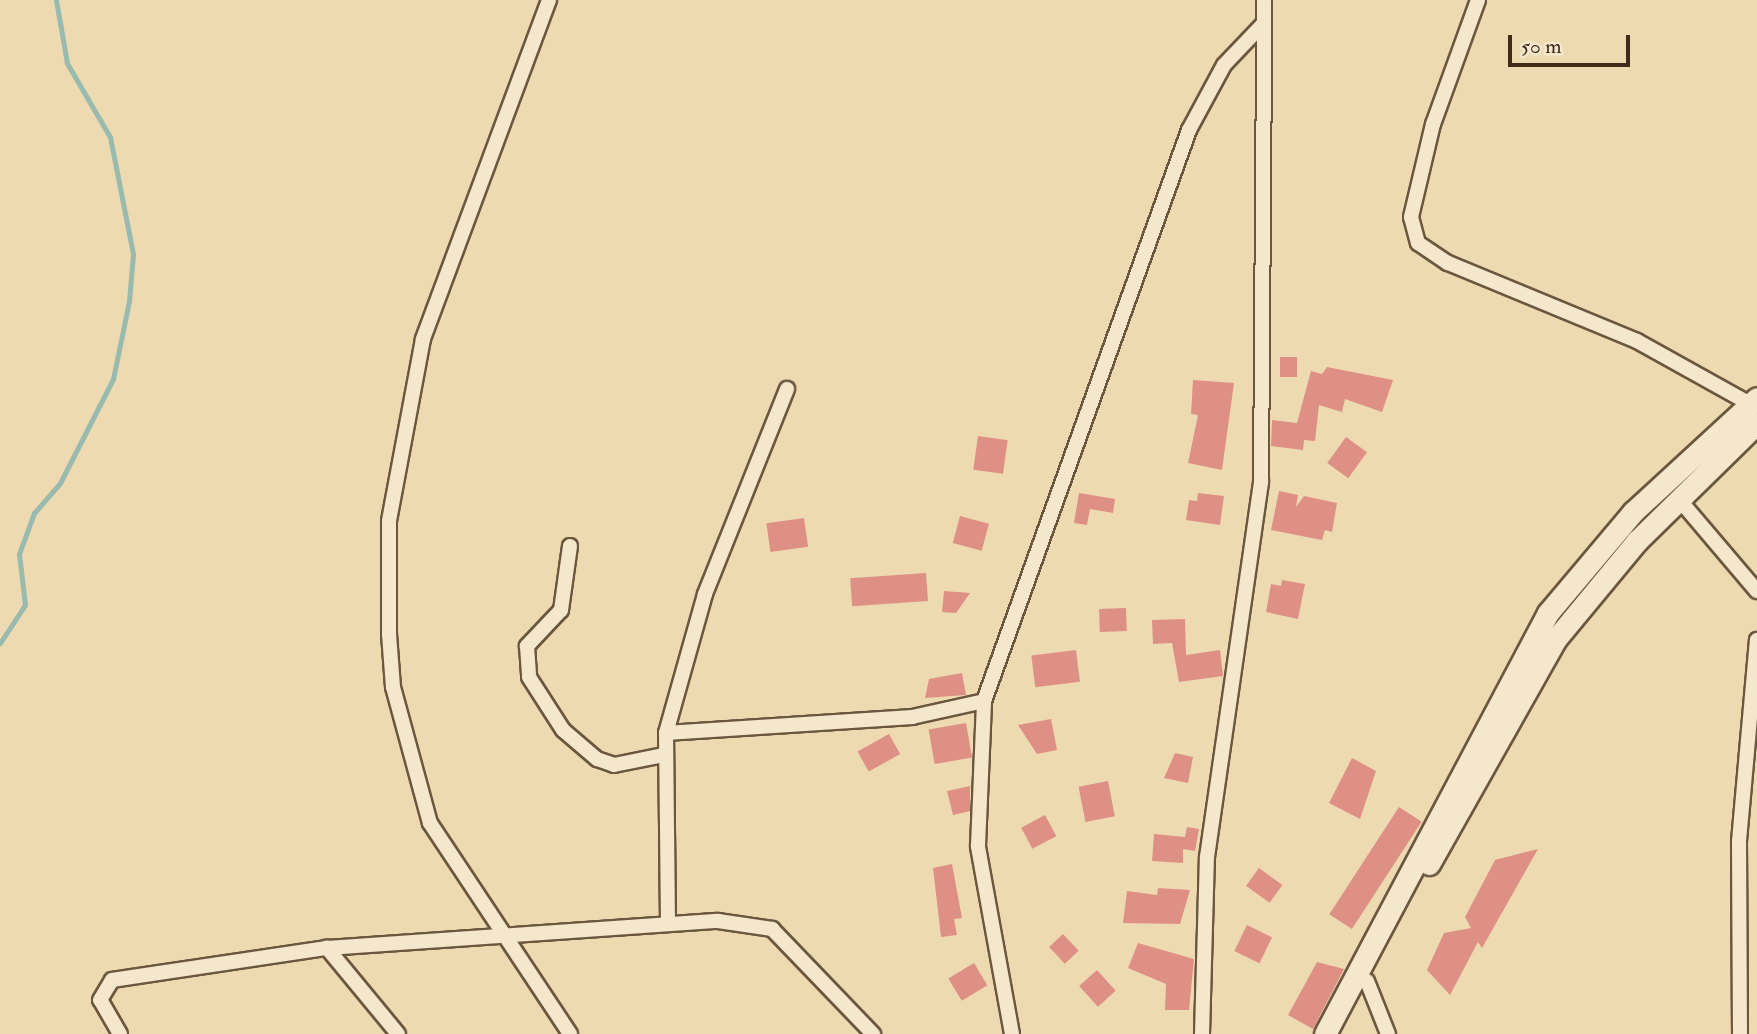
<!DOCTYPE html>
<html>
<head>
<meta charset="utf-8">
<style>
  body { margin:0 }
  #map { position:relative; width:1757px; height:1034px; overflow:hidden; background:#eedab0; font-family:"IM FELL Double Pica",serif }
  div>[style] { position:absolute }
  .stream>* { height:5px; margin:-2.5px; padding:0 2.5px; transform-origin:2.5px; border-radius:2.5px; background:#99baaf }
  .building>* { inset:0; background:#df9085; transform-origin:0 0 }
  .roads { filter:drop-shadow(2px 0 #6b573e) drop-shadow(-2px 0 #6b573e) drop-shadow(0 2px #6b573e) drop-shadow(0 -2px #6b573e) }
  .minor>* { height:14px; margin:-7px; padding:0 7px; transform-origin:7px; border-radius:7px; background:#f4e7cc }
  .secondary>* { height:21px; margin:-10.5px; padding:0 10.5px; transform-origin:10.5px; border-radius:10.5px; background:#f4e7cc }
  span { translate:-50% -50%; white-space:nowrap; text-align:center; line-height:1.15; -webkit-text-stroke:5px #f4e7cc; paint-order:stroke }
  .scale { position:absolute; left:1508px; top:35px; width:122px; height:32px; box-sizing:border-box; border:4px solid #3f2b18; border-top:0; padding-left:9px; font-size:21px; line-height:24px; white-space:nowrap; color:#3f2b18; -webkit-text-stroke:5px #f4e7cc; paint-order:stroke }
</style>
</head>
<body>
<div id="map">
  <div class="stream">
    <i style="left:0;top:643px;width:45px;rotate:-56.7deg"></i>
    <i style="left:25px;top:605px;width:51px;rotate:-96.7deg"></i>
    <i style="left:19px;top:554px;width:44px;rotate:-69.9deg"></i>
    <i style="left:34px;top:513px;width:40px;rotate:-49deg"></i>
    <i style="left:60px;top:483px;width:117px;rotate:-63deg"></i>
    <i style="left:113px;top:379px;width:80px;rotate:-78.4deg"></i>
    <i style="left:129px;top:301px;width:47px;rotate:-85.1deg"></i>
    <i style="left:133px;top:254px;width:119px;rotate:-101.1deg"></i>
    <i style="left:110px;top:137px;width:86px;rotate:-120.2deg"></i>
    <i style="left:67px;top:63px;width:64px;rotate:-99.9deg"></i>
  </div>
  <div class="building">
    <i style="left:1297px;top:357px;width:20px;height:17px;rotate:90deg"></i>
    <i style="clip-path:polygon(1327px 367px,1393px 380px,1382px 412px,1345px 399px,1342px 412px,1319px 405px,1315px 441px,1304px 440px,1303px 450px,1271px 446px,1272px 420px,1297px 423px,1311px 371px,1322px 374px)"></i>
    <i style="clip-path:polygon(1193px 380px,1234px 383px,1222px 470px,1188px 463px,1198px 415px,1191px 414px)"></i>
    <i style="left:978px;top:436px;width:30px;height:34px;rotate:8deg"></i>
    <i style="left:1346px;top:437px;width:26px;height:32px;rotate:36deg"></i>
    <i style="clip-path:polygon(1279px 491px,1298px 495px,1296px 507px,1304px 496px,1337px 503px,1332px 532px,1325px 530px,1322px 540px,1271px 530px)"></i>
    <i style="clip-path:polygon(1079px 493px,1115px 499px,1113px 513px,1090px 509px,1087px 525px,1074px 523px)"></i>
    <i style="clip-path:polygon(1198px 493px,1224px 496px,1220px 525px,1186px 520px,1189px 500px,1197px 501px)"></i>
    <i style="left:960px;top:516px;width:30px;height:28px;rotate:15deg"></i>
    <i style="left:804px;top:518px;width:29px;height:38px;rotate:82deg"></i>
    <i style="left:926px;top:573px;width:28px;height:76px;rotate:86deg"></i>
    <i style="clip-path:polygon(1282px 580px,1305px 584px,1298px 619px,1266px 612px,1271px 584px,1281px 586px)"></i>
    <i style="clip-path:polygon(944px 591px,970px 593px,956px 613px,942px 612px)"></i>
    <i style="left:1126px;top:608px;width:23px;height:27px;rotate:88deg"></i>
    <i style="clip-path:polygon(1185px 619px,1186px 655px,1220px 650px,1223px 676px,1179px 682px,1172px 643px,1153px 644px,1152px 620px)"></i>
    <i style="left:1076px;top:650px;width:32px;height:45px;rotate:83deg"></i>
    <i style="clip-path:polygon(962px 673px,966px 695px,925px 698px,929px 679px)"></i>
    <i style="clip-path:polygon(1051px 719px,1057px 750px,1037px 754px,1018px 725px)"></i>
    <i style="left:966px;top:723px;width:35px;height:38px;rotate:80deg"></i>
    <i style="left:889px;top:734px;width:23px;height:36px;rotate:61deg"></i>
    <i style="clip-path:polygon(1175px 753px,1193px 757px,1188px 783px,1164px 778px)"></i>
    <i style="clip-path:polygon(1352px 758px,1376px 771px,1360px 819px,1329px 803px)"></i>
    <i style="left:1108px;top:781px;width:36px;height:30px;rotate:79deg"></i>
    <i style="clip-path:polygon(970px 786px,970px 811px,953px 815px,947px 791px)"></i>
    <i style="left:1399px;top:807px;width:27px;height:128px;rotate:33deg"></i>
    <i style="left:1045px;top:815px;width:24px;height:27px;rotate:62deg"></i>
    <i style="clip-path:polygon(1187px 827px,1199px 829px,1195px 851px,1183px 849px,1183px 863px,1152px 861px,1154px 834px,1185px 837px)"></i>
    <i style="clip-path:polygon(1538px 849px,1482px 948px,1478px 942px,1450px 995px,1427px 970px,1444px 933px,1471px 928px,1465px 917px,1495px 860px)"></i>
    <i style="clip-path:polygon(952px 864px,962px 918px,954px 919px,957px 935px,941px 937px,933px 868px)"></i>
    <i style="left:1259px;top:868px;width:29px;height:22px;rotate:36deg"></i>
    <i style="clip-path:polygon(1158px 888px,1190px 890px,1180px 924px,1123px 923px,1127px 891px,1157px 895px)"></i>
    <i style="left:1247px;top:925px;width:28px;height:29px;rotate:26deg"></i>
    <i style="left:1063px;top:934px;width:23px;height:19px;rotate:47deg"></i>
    <i style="clip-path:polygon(1138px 943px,1194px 959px,1189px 1010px,1165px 1010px,1166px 984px,1128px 968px)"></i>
    <i style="clip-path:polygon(1317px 962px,1344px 969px,1313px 1029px,1288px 1015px)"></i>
    <i style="left:974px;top:963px;width:26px;height:30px;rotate:59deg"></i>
    <i style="left:1097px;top:970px;width:28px;height:24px;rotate:48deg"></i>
  </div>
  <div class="roads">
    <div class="minor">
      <i style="left:549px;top:0;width:362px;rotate:110.4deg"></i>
      <i style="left:423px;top:339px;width:185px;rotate:100.6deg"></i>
      <i style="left:389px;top:521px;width:113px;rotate:90deg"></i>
      <i style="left:389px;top:634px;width:53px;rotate:85.7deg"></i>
      <i style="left:393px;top:687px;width:141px;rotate:74.8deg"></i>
      <i style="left:430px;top:823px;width:253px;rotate:56.4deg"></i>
      <i style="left:1478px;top:0;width:132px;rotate:109.9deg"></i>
      <i style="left:1433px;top:124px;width:96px;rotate:103.3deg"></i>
      <i style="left:1411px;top:217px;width:27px;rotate:75deg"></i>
      <i style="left:1418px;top:243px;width:36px;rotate:34deg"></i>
      <i style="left:1448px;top:263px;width:204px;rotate:22.4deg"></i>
      <i style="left:1637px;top:341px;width:129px;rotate:29.1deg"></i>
      <i style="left:1678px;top:498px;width:122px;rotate:49.7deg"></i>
      <i style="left:570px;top:546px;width:65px;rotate:98deg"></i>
      <i style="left:561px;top:610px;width:50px;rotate:133.4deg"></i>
      <i style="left:527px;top:646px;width:31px;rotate:86deg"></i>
      <i style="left:529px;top:677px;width:63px;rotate:57.3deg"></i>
      <i style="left:563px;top:730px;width:45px;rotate:40.5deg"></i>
      <i style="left:597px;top:759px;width:18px;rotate:19deg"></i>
      <i style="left:614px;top:765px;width:50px;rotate:-11.5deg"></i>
      <i style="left:666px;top:733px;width:247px;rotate:-3.7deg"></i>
      <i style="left:912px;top:717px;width:74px;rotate:-12.5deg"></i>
      <i style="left:668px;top:923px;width:190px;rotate:-90.6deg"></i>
      <i style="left:666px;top:733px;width:144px;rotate:-74.3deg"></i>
      <i style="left:705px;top:594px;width:221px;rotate:-68.2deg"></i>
      <i style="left:1367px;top:981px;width:57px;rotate:68.4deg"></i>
      <i style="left:120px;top:1034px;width:39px;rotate:-120deg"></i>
      <i style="left:100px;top:1000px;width:23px;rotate:-59deg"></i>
      <i style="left:112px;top:980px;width:217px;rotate:-8.5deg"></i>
      <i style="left:398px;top:1034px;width:112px;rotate:-129.5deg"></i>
      <i style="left:327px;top:948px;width:392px;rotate:-4deg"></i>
      <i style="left:718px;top:921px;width:55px;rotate:8.4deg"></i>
      <i style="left:772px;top:929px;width:146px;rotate:46.1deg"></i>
      <i style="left:1012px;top:1034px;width:191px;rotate:-100.3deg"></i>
      <i style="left:978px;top:846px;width:145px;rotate:-87.6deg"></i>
      <i style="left:984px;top:701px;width:607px;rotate:-70.25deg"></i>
      <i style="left:1189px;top:130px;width:74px;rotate:-61.7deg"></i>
      <i style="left:1224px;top:65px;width:57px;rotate:-46.4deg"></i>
      <i style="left:1202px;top:1034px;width:177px;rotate:-88.4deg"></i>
      <i style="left:1207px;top:857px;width:379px;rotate:-81.8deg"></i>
      <i style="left:1261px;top:482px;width:482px;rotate:-89.6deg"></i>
      <i style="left:1740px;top:1034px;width:193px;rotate:-90.3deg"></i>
      <i style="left:1739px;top:841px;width:202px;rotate:-84.9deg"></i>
    </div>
    <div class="secondary">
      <i style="left:1429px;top:864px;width:257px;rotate:-60.6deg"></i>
      <i style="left:1555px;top:640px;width:129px;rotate:-50.4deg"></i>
      <i style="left:1637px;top:541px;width:168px;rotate:-44.5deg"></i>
      <i style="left:1325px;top:1034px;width:476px;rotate:-62.1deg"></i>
      <i style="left:1548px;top:613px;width:132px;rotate:-49.9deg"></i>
      <i style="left:1633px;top:512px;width:168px;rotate:-42.6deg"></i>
    </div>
  </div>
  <div class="scale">50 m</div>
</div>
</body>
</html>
